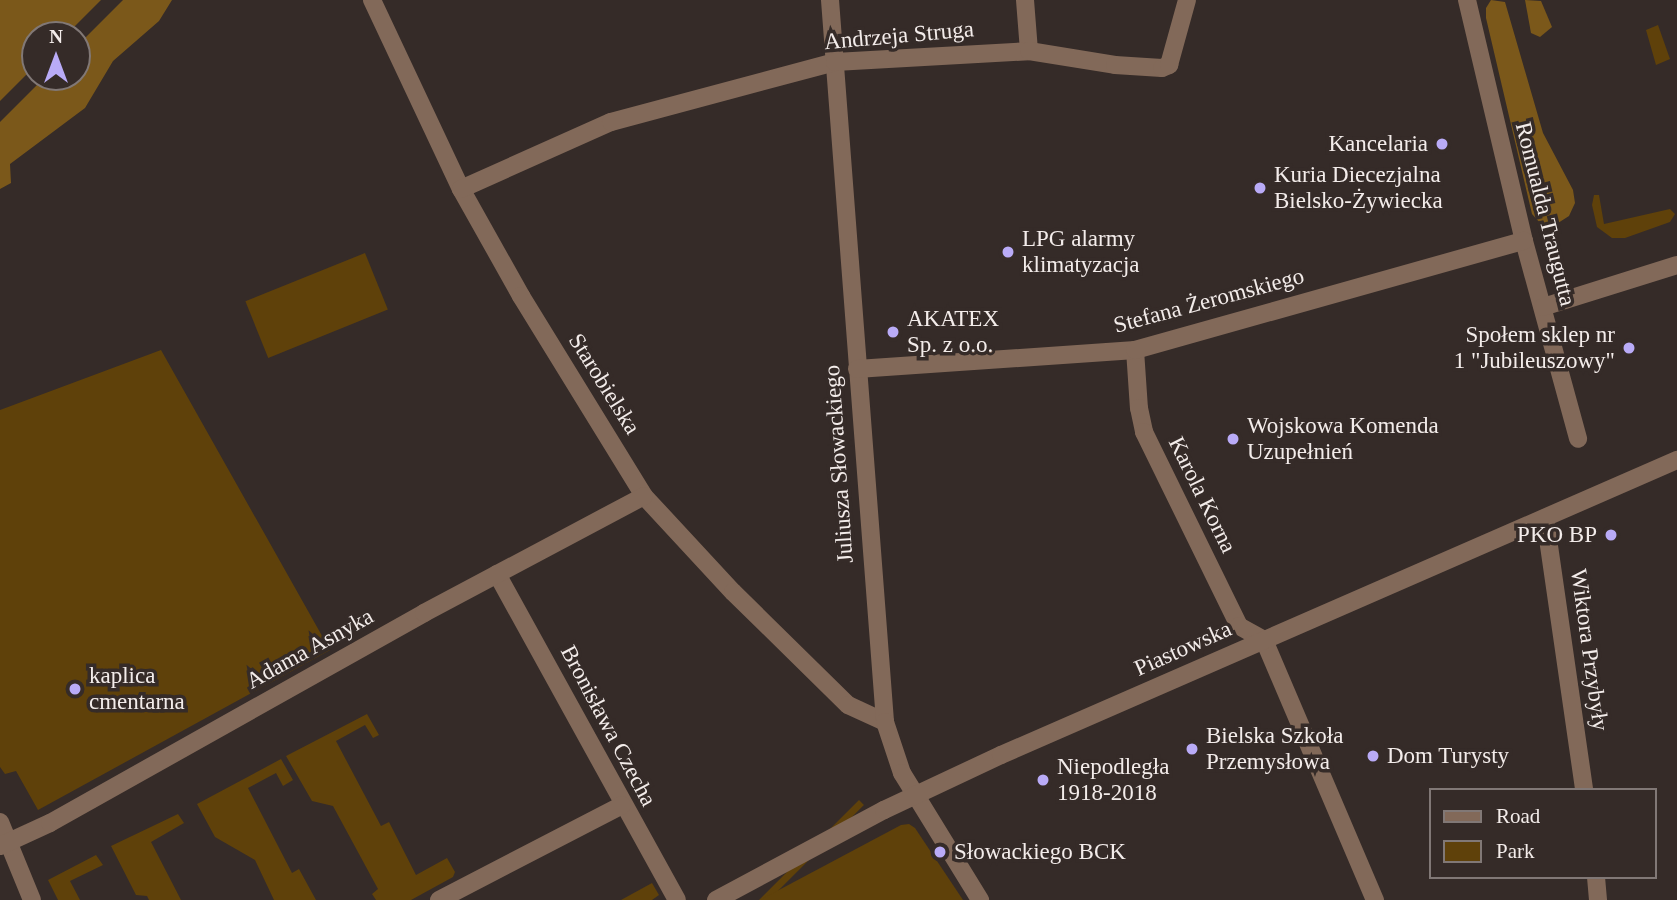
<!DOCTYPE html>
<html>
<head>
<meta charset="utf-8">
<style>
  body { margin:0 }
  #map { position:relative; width:1677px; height:900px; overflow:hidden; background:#352b28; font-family:"Times New Roman",serif }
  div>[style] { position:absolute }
  .green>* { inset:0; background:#5f410a; transform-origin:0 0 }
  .forest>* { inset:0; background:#7b581a }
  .minor>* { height:18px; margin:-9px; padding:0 9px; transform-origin:9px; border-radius:9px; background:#826959 }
  .tertiary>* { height:18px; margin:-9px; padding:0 9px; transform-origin:9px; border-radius:9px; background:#826959 }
  .dots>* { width:19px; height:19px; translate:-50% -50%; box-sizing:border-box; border:4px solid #352b28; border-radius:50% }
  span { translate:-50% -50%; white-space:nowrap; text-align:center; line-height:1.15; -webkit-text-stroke:7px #352b28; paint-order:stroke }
  .street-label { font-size:23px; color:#f3ecea }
  .poi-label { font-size:23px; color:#f3ecea }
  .right { translate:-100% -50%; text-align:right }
  .left { translate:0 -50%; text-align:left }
  .legend { position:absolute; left:1429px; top:788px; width:228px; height:91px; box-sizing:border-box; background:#352b28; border:2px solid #817876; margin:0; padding:9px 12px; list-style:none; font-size:21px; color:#f3ecea }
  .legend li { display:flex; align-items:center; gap:14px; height:35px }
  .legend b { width:35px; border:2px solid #817876 }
  .north { position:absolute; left:21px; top:21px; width:70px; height:70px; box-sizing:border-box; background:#352b28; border:2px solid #817876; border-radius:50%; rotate:0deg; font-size:19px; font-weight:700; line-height:28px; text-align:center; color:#f3ecea }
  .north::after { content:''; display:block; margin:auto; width:24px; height:32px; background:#b9abf7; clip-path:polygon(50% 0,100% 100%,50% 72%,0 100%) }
</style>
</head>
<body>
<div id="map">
  <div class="green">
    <i style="clip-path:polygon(1658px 25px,1670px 59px,1656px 65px,1646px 30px)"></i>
    <i style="clip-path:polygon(1594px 195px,1599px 195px,1604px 224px,1670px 209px,1675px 214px,1670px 222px,1625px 238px,1612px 238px,1597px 227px,1592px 205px)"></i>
    <i style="left:365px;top:253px;width:61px;height:129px;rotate:68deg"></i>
    <i style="clip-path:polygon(161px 350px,330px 650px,38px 810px,16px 771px,5px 774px,0 767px,0 410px)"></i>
    <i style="clip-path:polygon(367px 714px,379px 735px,373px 738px,365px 725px,336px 741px,381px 826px,389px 822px,416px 875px,447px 858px,455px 872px,453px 877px,411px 900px,376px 900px,372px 894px,378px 889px,333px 806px,312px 801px,286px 756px)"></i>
    <i style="clip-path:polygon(281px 759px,293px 780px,283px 786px,276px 773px,248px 788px,292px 873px,299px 869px,316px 900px,274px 900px,255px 860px,215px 837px,197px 804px)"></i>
    <i style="left:859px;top:800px;width:7px;height:201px;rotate:45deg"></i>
    <i style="clip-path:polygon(178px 814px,184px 823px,151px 842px,181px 900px,149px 900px,147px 896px,136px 895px,111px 846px)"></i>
    <i style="clip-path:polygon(909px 824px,915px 828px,963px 900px,760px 900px,901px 825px)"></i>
    <i style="clip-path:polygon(96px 855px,103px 865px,70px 881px,80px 900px,58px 900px,48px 880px)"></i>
    <i style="clip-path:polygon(652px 883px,659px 895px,652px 900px,621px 900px)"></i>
  </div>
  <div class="forest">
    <i style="clip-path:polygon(0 0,101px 0,66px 35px,35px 35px,35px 66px,0 101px)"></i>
    <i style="clip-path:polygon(123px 0,172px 0,159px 21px,113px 61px,85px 108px,10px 164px,11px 183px,0 189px,0 122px,45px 77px,77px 77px,77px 46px)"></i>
    <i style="clip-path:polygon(1491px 0,1505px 2px,1543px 133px,1573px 190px,1575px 203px,1569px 216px,1558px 223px,1541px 224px,1532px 214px,1486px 18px,1486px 8px)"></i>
    <i style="clip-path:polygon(1525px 0,1541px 1px,1552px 27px,1540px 37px,1531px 33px)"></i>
  </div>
  <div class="minor">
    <i style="left:372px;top:0;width:209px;rotate:64.8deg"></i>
    <i style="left:461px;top:189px;width:123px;rotate:60.7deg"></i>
    <i style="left:521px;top:296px;width:235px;rotate:58.4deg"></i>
    <i style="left:644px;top:496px;width:131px;rotate:47.2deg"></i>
    <i style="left:733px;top:592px;width:161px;rotate:44.5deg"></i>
    <i style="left:848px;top:705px;width:41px;rotate:24.7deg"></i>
    <i style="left:830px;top:0;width:724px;rotate:85.64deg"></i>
    <i style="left:885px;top:722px;width:54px;rotate:71.6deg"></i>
    <i style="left:902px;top:773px;width:149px;rotate:58.4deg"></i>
    <i style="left:1025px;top:0;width:51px;rotate:85.5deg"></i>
    <i style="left:1467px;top:0;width:248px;rotate:76.7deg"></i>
    <i style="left:1524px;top:241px;width:205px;rotate:74.7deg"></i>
    <i style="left:461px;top:189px;width:164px;rotate:-24.1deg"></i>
    <i style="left:611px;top:122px;width:232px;rotate:-15deg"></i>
    <i style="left:835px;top:62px;width:194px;rotate:-3.2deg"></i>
    <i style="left:1029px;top:51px;width:87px;rotate:9.2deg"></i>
    <i style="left:1115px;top:65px;width:47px;rotate:3.7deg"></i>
    <i style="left:1162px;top:68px;width:8px;rotate:-23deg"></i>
    <i style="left:1169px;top:65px;width:67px;rotate:-74.5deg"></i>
    <i style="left:1543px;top:307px;width:140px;rotate:-17.4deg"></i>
    <i style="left:1135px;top:350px;width:58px;rotate:86.1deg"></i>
    <i style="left:1139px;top:408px;width:25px;rotate:78deg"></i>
    <i style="left:1144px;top:432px;width:216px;rotate:63.9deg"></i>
    <i style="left:1239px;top:626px;width:29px;rotate:29deg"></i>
    <i style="left:1264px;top:640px;width:283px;rotate:66.9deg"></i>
    <i style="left:857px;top:369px;width:279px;rotate:-3.9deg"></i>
    <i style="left:1135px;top:350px;width:404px;rotate:-15.7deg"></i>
    <i style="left:1545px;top:518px;width:275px;rotate:81.8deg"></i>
    <i style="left:497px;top:574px;width:372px;rotate:61.1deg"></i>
    <i style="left:0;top:822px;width:84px;rotate:67.7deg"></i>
    <i style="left:0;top:846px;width:55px;rotate:-24.7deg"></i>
    <i style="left:50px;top:823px;width:429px;rotate:-29.3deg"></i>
    <i style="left:424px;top:613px;width:249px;rotate:-28deg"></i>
    <i style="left:1596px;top:877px;width:23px;rotate:85deg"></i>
    <i style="left:439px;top:900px;width:206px;rotate:-27.4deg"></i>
  </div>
  <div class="tertiary">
    <i style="left:716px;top:900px;width:191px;rotate:-28.2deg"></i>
    <i style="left:884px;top:810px;width:129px;rotate:-25.2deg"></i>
    <i style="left:1001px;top:755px;width:738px;rotate:-23.58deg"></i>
  </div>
  <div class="dots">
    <i style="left:1442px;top:144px;background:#b9abf7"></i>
    <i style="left:1260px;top:188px;background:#b9abf7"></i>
    <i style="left:1008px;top:252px;background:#b9abf7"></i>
    <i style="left:893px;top:332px;background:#b9abf7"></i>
    <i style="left:1629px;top:348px;background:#b9abf7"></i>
    <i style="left:1233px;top:439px;background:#b9abf7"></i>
    <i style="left:1611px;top:535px;background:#b9abf7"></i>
    <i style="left:75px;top:689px;background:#b9abf7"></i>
    <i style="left:1192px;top:749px;background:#b9abf7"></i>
    <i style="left:1373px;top:756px;background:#b9abf7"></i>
    <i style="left:1043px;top:780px;background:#b9abf7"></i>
    <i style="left:940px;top:852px;background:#b9abf7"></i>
  </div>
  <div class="street-label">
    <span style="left:899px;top:36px;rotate:-5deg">Andrzeja Struga</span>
    <span style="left:1545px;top:214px;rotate:76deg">Romualda Traugutta</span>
    <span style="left:1209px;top:301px;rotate:-15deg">Stefana Żeromskiego</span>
    <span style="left:604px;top:384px;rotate:58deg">Starobielska</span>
    <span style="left:839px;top:464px;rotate:-94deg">Juliusza Słowackiego</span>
    <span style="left:1202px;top:495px;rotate:64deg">Karola Korna</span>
    <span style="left:310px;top:649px;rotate:-29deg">Adama Asnyka</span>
    <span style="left:1183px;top:649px;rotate:-24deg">Piastowska</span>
    <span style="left:1589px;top:650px;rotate:82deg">Wiktora Przybyły</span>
    <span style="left:608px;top:726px;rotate:62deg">Bronisława Czecha</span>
  </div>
  <div class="poi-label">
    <span class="right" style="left:1428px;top:144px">Kancelaria</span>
    <span class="left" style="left:1274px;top:188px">Kuria Diecezjalna<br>Bielsko-Żywiecka</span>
    <span class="left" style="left:1022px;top:252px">LPG alarmy<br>klimatyzacja</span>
    <span class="left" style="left:907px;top:332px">AKATEX<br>Sp. z o.o.</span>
    <span class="right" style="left:1615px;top:348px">Społem sklep nr<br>1 "Jubileuszowy"</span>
    <span class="left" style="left:1247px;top:439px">Wojskowa Komenda<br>Uzupełnień</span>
    <span class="right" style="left:1597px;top:535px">PKO BP</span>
    <span class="left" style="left:89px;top:689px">kaplica<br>cmentarna</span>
    <span class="left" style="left:1206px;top:749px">Bielska Szkoła<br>Przemysłowa</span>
    <span class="left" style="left:1387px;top:756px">Dom Turysty</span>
    <span class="left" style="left:1057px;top:780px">Niepodległa<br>1918-2018</span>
    <span class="left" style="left:954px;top:852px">Słowackiego BCK</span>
  </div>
  <ul class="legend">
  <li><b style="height:9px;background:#826959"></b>Road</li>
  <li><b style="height:19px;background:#5f410a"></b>Park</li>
  </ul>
  <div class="north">N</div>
</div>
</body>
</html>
